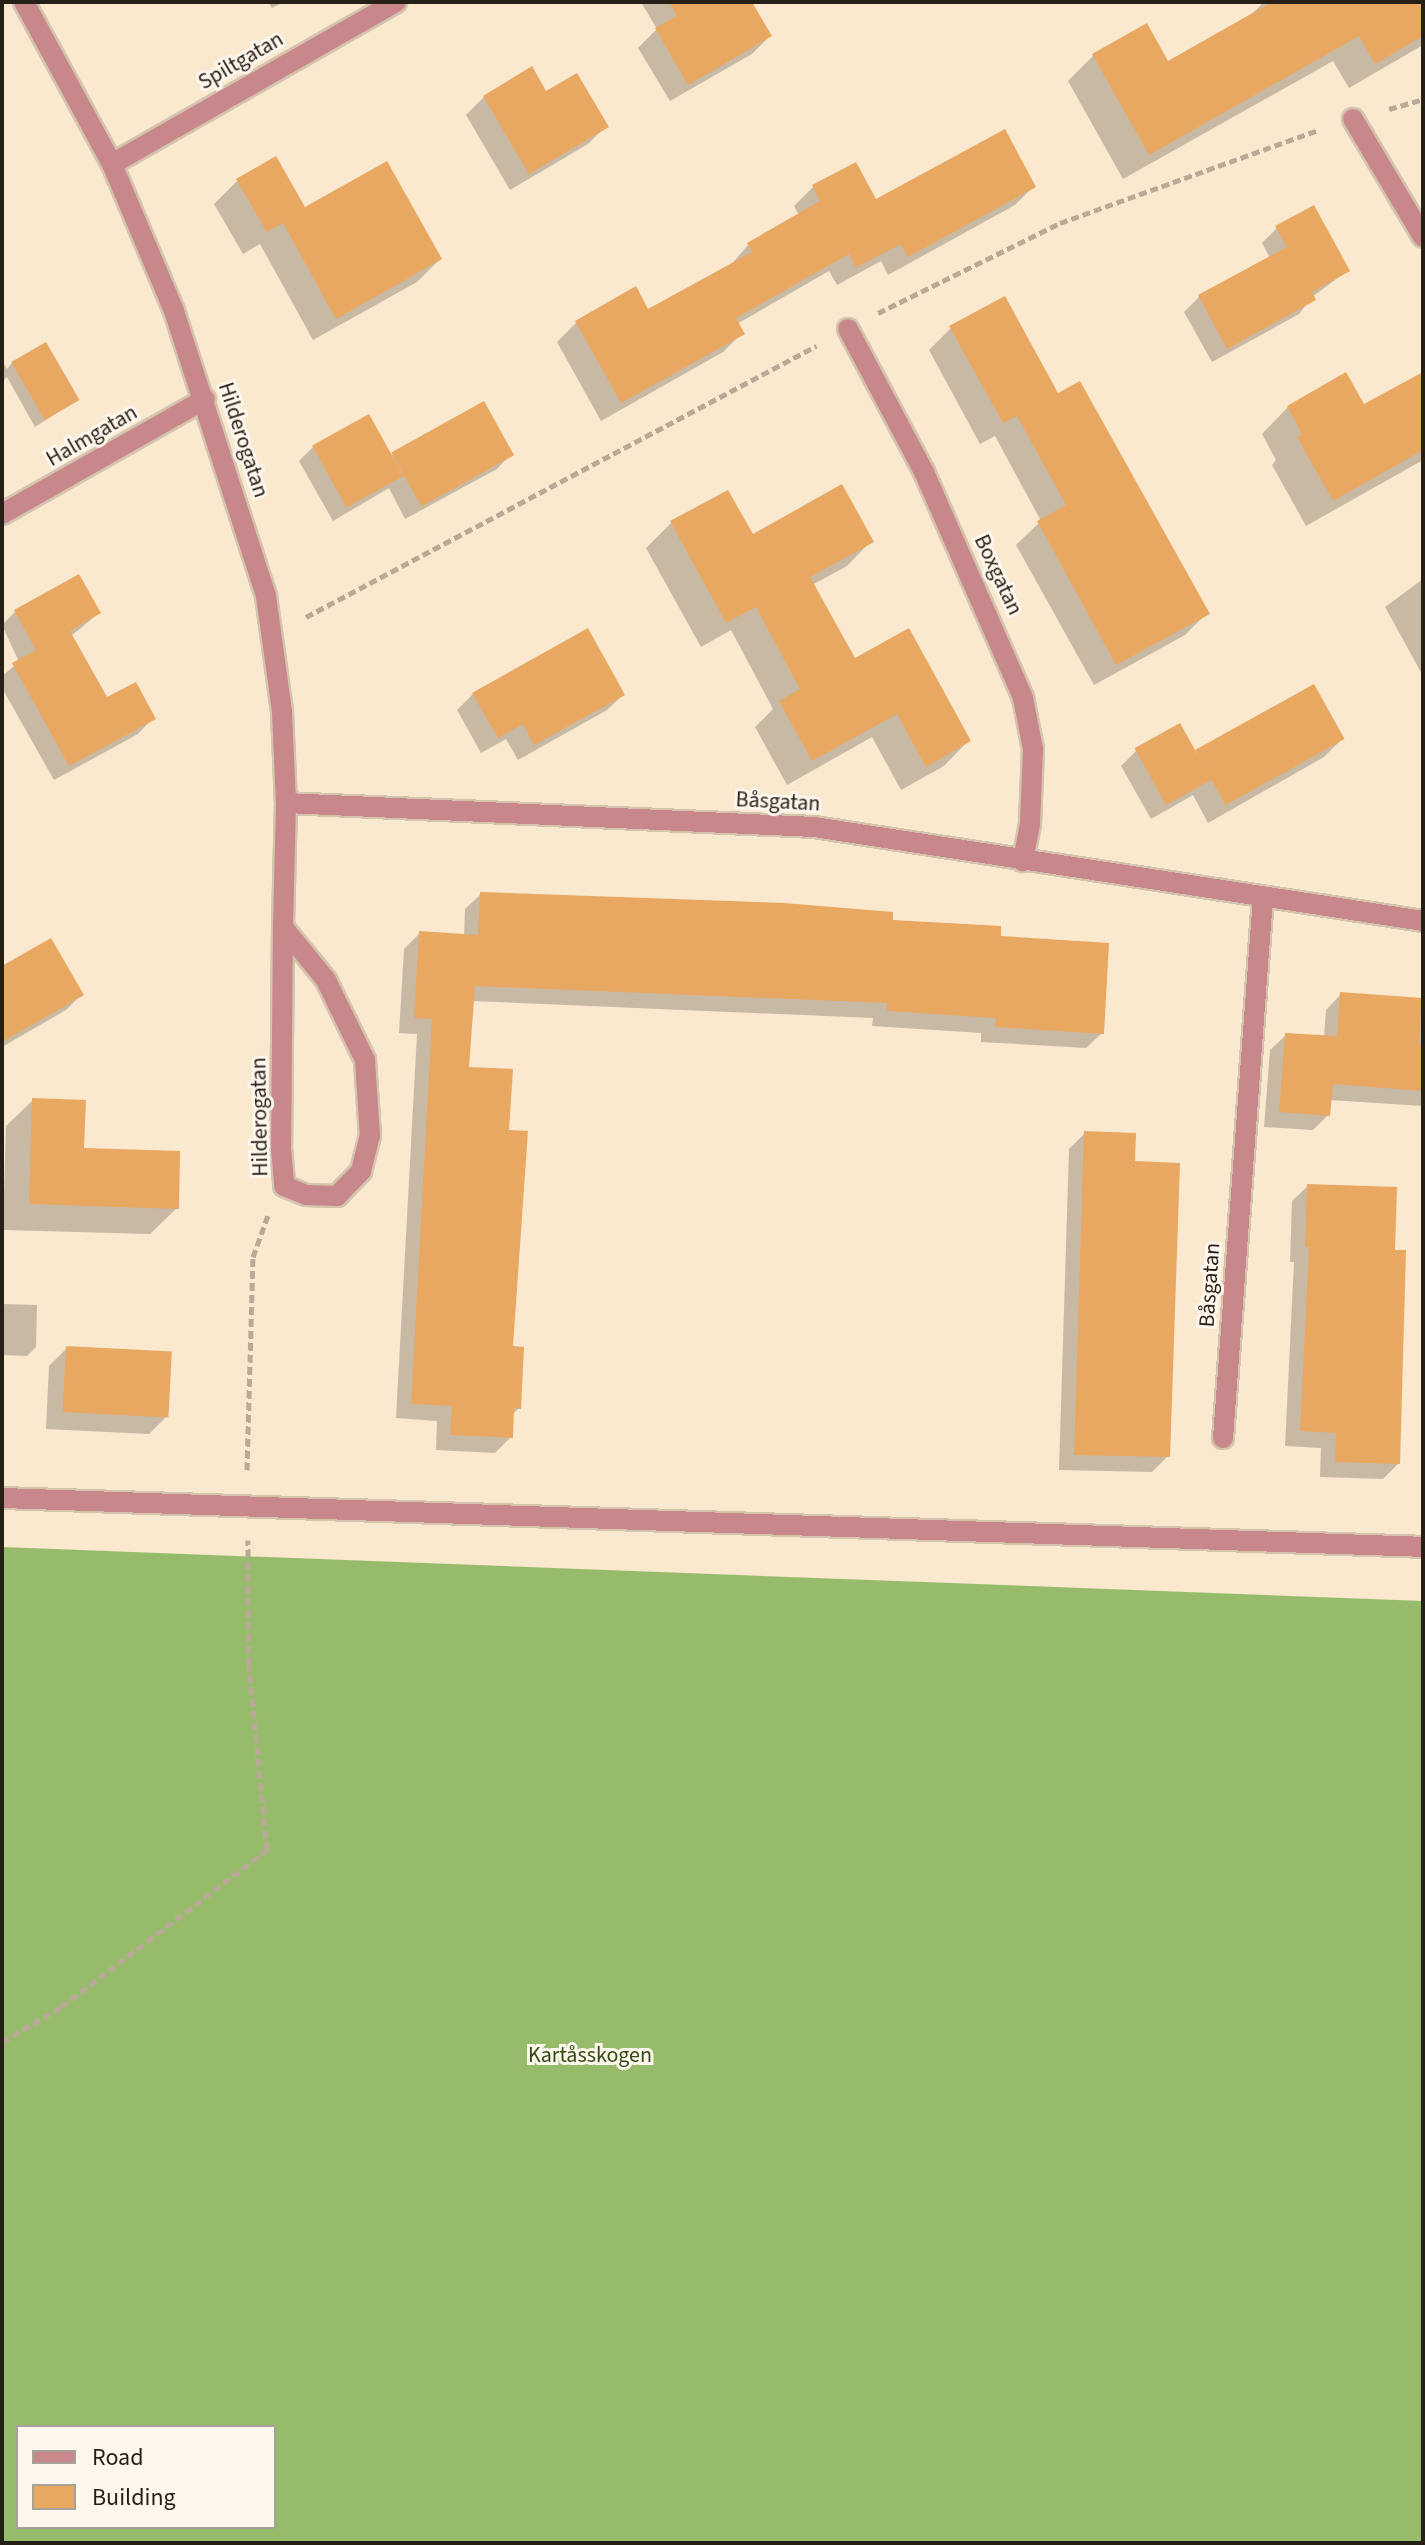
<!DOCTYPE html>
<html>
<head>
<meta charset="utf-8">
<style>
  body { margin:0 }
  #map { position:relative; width:1425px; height:2545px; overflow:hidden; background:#fae8cf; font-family:"Source Sans 3",sans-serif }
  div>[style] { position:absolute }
  .forest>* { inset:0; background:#96bc6b }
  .shadow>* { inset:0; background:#0003 }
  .building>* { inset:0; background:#e8a862; transform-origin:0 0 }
  .path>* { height:5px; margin-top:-2.5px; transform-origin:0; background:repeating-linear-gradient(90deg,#b8aa96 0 8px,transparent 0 12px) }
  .roads { filter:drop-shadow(2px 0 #d4c4ae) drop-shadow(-2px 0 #d4c4ae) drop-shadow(0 2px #d4c4ae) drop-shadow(0 -2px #d4c4ae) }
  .street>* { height:20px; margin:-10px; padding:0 10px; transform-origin:10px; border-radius:10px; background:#c8878a }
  span { translate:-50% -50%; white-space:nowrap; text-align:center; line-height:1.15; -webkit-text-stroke:6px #fef7ed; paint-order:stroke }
  .street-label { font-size:22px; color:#261f16 }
  .park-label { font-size:22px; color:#324a11 }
  .frame { position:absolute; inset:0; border:4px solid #261f16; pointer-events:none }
  .legend { position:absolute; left:16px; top:2425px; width:260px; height:104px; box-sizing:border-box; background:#fef7ed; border:2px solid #a8a197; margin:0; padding:10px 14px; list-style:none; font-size:24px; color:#261f16 }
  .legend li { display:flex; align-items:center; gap:16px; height:40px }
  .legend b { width:40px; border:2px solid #a8a197 }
</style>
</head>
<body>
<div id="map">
  <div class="forest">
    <i style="clip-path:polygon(evenodd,2px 1547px,1423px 1601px,1423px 2543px,2px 2543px,2px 1547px,18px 2427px,274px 2427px,274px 2527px,18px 2527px,18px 2427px)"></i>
  </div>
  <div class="shadow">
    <i style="clip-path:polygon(268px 2px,284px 2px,272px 8px)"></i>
    <i style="clip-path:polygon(641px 2px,750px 2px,770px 36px,752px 54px,670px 101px,638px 48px,657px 29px)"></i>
    <i style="clip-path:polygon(1264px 2px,1423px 2px,1423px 45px,1349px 88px,1333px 61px,1123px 179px,1068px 81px,1094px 55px,1167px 63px,1248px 18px)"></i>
    <i style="clip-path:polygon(546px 94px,606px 126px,588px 144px,510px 190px,466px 115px,484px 97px)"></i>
    <i style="clip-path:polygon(237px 181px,305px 209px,440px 259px,417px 282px,313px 340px,260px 244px,243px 254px,214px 204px)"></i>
    <i style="clip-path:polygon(1034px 186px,1015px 205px,888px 275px,881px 261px,837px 285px,829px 271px,737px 324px,742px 333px,723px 352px,601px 421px,557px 342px,576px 323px,647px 312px,730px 266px,748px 245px,799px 215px,794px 206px,813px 187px,876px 202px)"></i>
    <i style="clip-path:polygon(1277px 228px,1347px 271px,1312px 297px,1299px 314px,1212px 362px,1184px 312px,1199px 297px,1270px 258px,1262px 243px)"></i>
    <i style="clip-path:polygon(951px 328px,1058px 395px,1207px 613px,1185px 635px,1094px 685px,1016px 545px,1041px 521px,995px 436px,980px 444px,929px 350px)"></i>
    <i style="clip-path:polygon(2px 360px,7px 369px,12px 363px,77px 400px,35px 427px,7px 377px,2px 382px)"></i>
    <i style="clip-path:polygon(1423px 374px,1423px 460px,1306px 526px,1272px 465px,1276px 460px,1262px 434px,1288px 407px,1364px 407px)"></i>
    <i style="clip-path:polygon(313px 447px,390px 455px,511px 454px,497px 469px,405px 519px,389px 488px,333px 521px,299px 461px)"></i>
    <i style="clip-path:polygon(727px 492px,752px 537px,871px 541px,847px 566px,812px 585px,854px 660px,968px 741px,944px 766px,901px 790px,872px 737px,787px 785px,755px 727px,773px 709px,731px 630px,701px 647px,646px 548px,671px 523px)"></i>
    <i style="clip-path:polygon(79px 577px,99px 613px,71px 636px,106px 700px,153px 718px,138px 734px,54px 780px,2px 688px,2px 676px,19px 662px,2px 625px,15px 612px)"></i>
    <i style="clip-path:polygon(1423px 579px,1423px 673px,1422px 674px,1385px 607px)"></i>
    <i style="clip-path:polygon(1313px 687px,1342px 739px,1324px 757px,1208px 823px,1193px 795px,1151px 819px,1121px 766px,1136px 751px,1195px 755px)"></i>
    <i style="clip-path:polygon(473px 694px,623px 695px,607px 710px,518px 760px,506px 739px,481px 753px,457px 710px)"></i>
    <i style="clip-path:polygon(481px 894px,891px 922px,999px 938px,1102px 1033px,1086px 1048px,981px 1042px,981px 1033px,872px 1026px,873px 1018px,472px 1001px,467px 1069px,519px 1408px,512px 1415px,511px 1437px,495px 1453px,436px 1450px,437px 1421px,396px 1418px,417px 1034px,399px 1033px,404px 949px,420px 933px,464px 936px,465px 909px)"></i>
    <i style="clip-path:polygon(2px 968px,82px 994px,66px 1010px,2px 1047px)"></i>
    <i style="clip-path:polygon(1341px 994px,1423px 1001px,1423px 1106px,1330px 1100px,1328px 1115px,1313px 1130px,1264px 1127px,1270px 1050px,1286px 1035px,1324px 1037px,1326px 1010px)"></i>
    <i style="clip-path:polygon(33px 1100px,82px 1150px,177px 1208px,150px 1234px,3px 1230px,6px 1126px)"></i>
    <i style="clip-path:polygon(1085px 1133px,1133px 1163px,1168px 1456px,1152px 1472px,1059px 1470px,1069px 1149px)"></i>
    <i style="clip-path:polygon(1308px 1186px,1393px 1252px,1398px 1464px,1383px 1479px,1320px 1477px,1321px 1448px,1285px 1446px,1294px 1262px,1290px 1262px,1292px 1201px)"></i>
    <i style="clip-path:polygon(2px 1304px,37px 1305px,36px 1347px,27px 1356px,2px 1355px)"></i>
    <i style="clip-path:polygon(67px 1348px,168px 1415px,149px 1434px,46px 1429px,49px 1366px)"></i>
  </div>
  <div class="building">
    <i style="clip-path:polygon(669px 2px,752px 2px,772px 36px,688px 85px,655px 28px,677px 16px)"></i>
    <i style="clip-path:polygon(1272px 2px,1423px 2px,1423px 36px,1375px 64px,1359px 36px,1149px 155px,1092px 54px,1147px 23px,1168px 61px)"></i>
    <i style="clip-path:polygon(532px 66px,546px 91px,577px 73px,609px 127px,529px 174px,483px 96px)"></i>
    <i style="clip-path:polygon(1005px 129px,1036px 187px,908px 257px,901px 244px,856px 267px,849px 254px,736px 318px,745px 334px,621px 403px,575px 321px,636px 286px,648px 309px,752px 252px,747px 243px,820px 201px,812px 185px,856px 162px,876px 199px)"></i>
    <i style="clip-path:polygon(276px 156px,305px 207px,387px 161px,442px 259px,336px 319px,283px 223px,267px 232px,236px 179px)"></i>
    <i style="clip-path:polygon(1314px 205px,1350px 271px,1312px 292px,1316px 300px,1227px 349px,1198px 295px,1287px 247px,1275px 226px)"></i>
    <i style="clip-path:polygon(1005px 296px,1058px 393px,1080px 381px,1210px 614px,1116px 665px,1037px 521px,1066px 505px,1017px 416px,1003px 423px,949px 326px)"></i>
    <i style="left:46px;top:342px;width:67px;height:40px;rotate:60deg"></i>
    <i style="clip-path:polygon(1346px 372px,1364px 404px,1423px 372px,1423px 450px,1333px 501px,1297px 437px,1302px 434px,1287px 406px)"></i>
    <i style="left:484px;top:401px;width:62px;height:106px;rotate:61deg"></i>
    <i style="left:369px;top:414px;width:71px;height:65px;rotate:61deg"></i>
    <i style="clip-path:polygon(842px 484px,874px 542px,810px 577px,855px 658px,909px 628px,971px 741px,926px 767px,897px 714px,812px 761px,779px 701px,800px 689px,756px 607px,726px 623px,670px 521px,728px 490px,753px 534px)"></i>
    <i style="clip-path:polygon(79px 574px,101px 613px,70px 631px,107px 697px,136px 682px,156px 719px,69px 766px,12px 663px,36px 650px,14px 610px)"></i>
    <i style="clip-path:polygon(588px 628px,625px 695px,534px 745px,523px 724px,498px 738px,472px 693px)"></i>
    <i style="left:1314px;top:684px;width:63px;height:136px;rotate:61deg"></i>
    <i style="left:1180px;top:723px;width:65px;height:52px;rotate:61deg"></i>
    <i style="clip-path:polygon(480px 892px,784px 903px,893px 912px,893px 920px,1001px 926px,1001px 936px,1109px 943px,1104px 1034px,995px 1027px,996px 1018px,887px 1011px,887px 1003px,475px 986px,469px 1067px,513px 1069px,509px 1130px,528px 1131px,513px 1346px,524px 1347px,521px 1409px,514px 1408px,513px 1438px,450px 1435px,452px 1406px,411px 1404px,432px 1019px,414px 1018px,419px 931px,478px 935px)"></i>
    <i style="clip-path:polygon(51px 938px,84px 995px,2px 1042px,2px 966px)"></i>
    <i style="clip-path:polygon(1340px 992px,1422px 998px,1419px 1045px,1423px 1046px,1423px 1091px,1333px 1084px,1330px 1116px,1279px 1112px,1285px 1033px,1337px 1036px)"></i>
    <i style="clip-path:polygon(32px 1098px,86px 1100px,84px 1148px,180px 1151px,179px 1209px,29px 1204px)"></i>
    <i style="clip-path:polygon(1084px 1131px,1136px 1133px,1135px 1161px,1180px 1163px,1170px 1457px,1074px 1455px)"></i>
    <i style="clip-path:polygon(1307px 1184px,1397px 1187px,1395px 1250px,1406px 1250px,1400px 1464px,1335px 1462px,1336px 1433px,1300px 1431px,1309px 1247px,1305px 1247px)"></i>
    <i style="left:66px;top:1346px;width:106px;height:66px;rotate:3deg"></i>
  </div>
  <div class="path">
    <i style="left:1389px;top:109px;width:35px;rotate:-16deg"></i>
    <i style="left:878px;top:313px;width:203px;rotate:-26.3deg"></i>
    <i style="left:1060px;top:223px;width:274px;rotate:-19.8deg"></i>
    <i style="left:306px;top:617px;width:578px;rotate:-27.98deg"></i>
    <i style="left:247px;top:1470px;width:213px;rotate:-88.4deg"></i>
    <i style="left:253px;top:1257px;width:45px;rotate:-70.3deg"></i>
    <i style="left:2px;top:2042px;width:69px;rotate:-30.7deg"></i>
    <i style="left:61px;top:2007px;width:259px;rotate:-37.3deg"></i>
    <i style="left:267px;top:1850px;width:186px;rotate:-95.6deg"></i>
    <i style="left:249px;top:1665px;width:125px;rotate:-90.5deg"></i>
  </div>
  <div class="roads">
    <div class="street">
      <i style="left:24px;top:2px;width:184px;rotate:61.5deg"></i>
      <i style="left:112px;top:164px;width:160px;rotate:67.1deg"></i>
      <i style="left:174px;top:311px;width:299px;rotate:72.1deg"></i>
      <i style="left:266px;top:596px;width:117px;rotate:82.1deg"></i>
      <i style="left:282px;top:712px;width:91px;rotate:87.5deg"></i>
      <i style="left:286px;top:803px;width:124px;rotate:91.4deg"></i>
      <i style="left:283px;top:927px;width:221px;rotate:90.5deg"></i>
      <i style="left:281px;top:1148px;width:38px;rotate:85deg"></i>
      <i style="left:284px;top:1186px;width:24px;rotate:22deg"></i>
      <i style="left:306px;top:1195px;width:31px;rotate:2deg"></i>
      <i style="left:337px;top:1196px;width:35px;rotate:-46deg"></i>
      <i style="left:361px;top:1171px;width:36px;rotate:-76deg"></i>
      <i style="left:370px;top:1136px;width:76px;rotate:-93.8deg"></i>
      <i style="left:365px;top:1060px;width:89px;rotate:-116deg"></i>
      <i style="left:326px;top:980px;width:68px;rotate:-129.1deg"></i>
      <i style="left:1353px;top:119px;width:137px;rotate:59.3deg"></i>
      <i style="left:112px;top:164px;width:327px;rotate:-29.7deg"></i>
      <i style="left:848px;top:329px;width:162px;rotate:62deg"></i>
      <i style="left:924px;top:472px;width:247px;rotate:66.3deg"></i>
      <i style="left:1023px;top:698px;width:52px;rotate:78.9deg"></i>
      <i style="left:1033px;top:749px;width:75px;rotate:92.3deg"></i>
      <i style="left:1030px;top:824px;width:38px;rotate:101deg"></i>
      <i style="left:2px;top:514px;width:233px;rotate:-29.5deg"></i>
      <i style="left:286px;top:803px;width:529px;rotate:2.6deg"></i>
      <i style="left:814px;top:827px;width:616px;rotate:8.77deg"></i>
      <i style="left:1223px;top:1438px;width:542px;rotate:-85.77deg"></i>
      <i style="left:2px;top:1498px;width:1422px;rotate:1.97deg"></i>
    </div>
  </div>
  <div class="street-label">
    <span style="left:241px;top:61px;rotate:-30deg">Spiltgatan</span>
    <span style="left:92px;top:436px;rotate:-30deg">Halmgatan</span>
    <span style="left:243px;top:440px;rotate:72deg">Hilderogatan</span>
    <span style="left:998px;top:575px;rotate:65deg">Boxgatan</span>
    <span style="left:778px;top:802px;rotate:3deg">Båsgatan</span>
    <span style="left:260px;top:1117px;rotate:-91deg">Hilderogatan</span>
    <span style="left:1210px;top:1285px;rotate:-86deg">Båsgatan</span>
  </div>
  <div class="park-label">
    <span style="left:590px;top:2056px">Kartåsskogen</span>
  </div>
  <div class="frame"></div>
  <ul class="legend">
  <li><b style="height:10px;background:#c8878a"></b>Road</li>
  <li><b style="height:22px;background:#e8a862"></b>Building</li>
  </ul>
</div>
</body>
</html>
